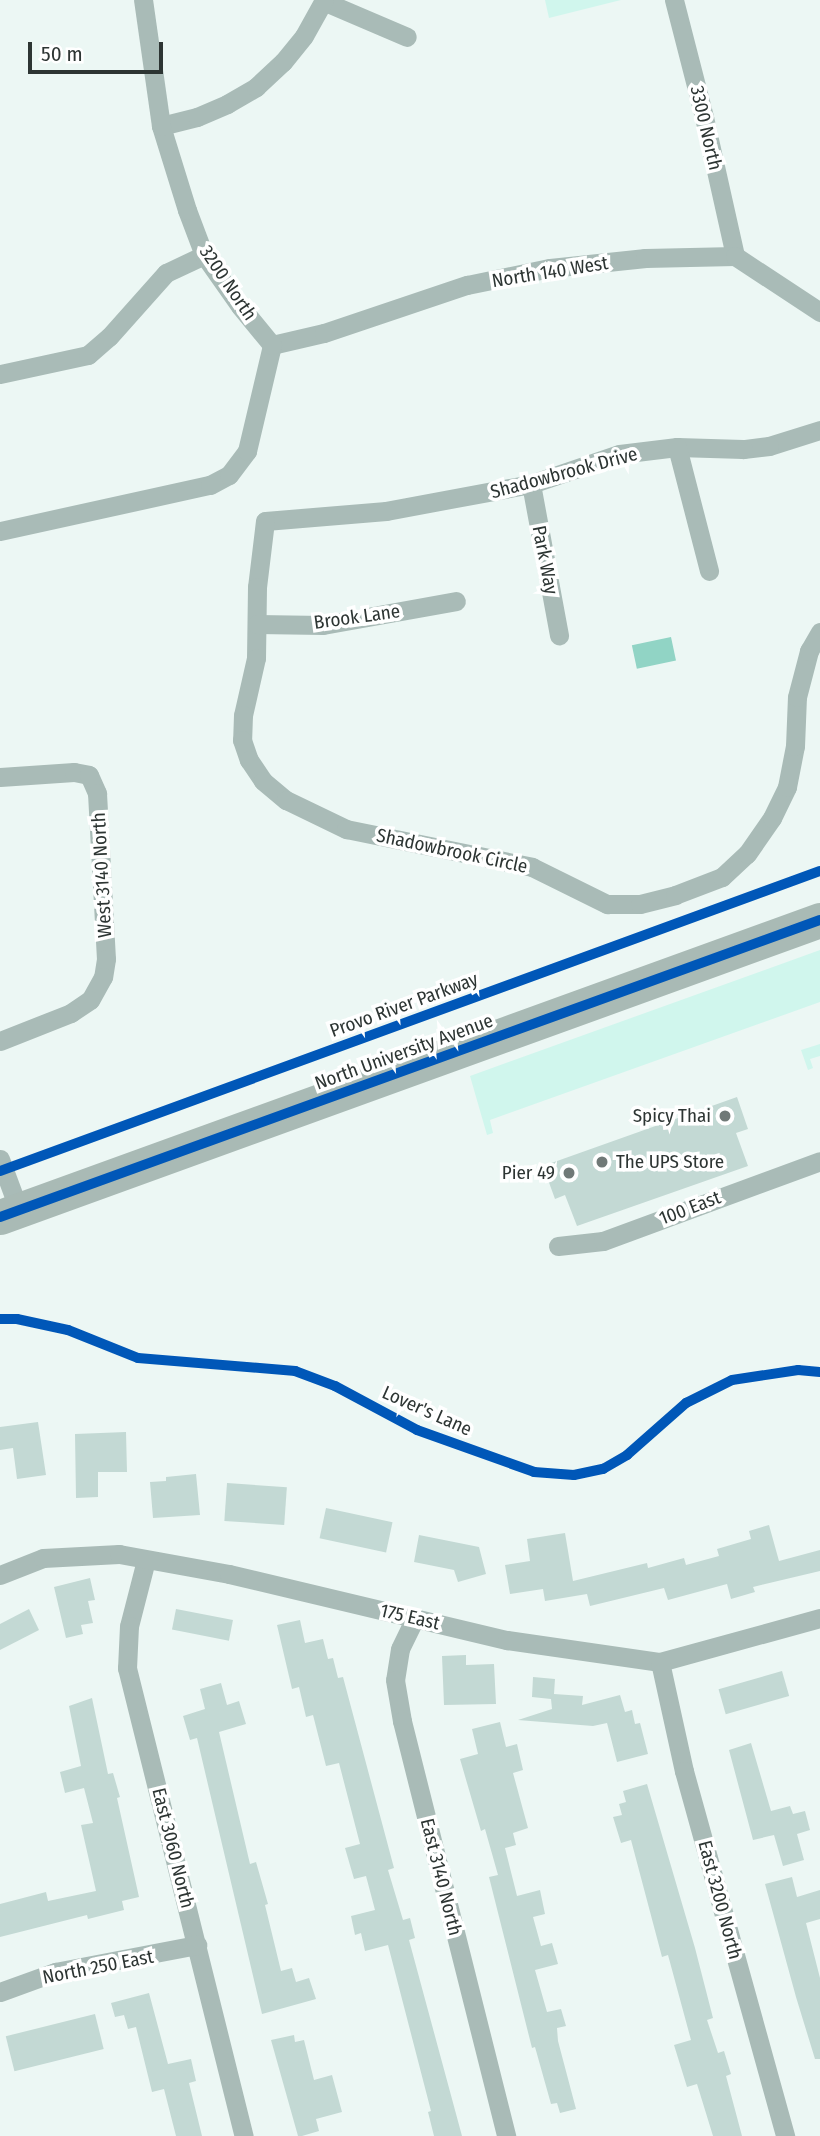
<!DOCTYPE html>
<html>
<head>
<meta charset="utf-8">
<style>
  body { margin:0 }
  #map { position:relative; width:820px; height:2136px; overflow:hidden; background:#ecf7f4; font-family:"Fira Sans Condensed",sans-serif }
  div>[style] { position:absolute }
  .green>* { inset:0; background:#d0f6ed }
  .water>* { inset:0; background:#91d4c5; transform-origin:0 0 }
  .building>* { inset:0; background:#c3d9d4; transform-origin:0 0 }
  .street>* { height:19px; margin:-9.5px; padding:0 9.5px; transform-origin:9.5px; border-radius:9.5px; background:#a9bbb7 }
  .highway>* { height:35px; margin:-17.5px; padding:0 17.5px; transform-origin:17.5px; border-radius:17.5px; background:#a9bab5 }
  .cycleway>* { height:10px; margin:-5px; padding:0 5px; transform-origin:5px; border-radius:5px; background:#0057b8 }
  .dots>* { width:19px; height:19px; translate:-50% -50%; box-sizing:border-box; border:4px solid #fff; border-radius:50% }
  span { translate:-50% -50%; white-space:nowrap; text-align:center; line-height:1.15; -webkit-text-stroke:7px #fff; paint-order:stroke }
  .street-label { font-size:19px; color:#2d3533 }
  .poi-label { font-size:19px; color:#2d3533 }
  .right { translate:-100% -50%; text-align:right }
  .left { translate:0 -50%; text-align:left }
  .scale { position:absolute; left:28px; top:42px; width:135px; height:32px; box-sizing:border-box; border:4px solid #2d3533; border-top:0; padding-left:9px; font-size:21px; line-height:24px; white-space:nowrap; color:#2d3533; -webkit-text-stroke:5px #fff; paint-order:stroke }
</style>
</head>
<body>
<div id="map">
  <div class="green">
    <i style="clip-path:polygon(545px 0,621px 0,549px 18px)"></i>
    <i style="clip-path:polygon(820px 950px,820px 1002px,490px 1120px,493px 1133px,487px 1135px,470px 1076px)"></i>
    <i style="clip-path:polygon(820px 1044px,820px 1056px,810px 1059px,813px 1068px,808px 1070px,801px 1050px)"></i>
  </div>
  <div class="water">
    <i style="left:671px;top:637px;width:24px;height:40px;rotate:78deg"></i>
  </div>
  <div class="building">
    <i style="clip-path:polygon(737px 1097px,748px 1129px,736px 1133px,748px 1166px,577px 1226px,565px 1195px,555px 1199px,543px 1166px)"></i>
    <i style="clip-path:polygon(38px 1422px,46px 1475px,17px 1479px,13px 1448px,0 1450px,0 1427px)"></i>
    <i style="clip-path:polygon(126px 1432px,127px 1472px,98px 1472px,98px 1497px,76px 1498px,75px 1434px)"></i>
    <i style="clip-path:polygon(196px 1474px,200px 1515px,153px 1518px,150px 1482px,166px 1481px,166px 1477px)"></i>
    <i style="left:227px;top:1483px;width:60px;height:38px;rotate:4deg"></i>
    <i style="left:326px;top:1508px;width:68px;height:31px;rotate:12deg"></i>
    <i style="clip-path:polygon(769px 1525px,779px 1561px,820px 1550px,820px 1571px,753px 1587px,755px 1592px,731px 1599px,727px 1584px,668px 1600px,664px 1588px,590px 1606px,587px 1594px,545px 1601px,543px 1589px,510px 1594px,505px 1565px,530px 1561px,527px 1539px,565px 1533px,573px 1581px,647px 1563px,648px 1568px,684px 1558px,686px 1565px,719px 1556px,717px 1549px,751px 1539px,749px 1531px)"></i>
    <i style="clip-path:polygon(419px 1535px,479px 1547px,486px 1574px,458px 1582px,454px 1570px,414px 1562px)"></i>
    <i style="clip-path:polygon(90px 1578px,95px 1600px,88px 1601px,93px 1623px,81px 1625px,83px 1634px,66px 1638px,54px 1587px)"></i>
    <i style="clip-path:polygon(29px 1609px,39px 1630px,0 1650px,0 1624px)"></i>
    <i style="left:176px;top:1609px;width:58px;height:21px;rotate:11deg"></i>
    <i style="clip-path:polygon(300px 1620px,305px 1643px,323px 1639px,328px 1659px,333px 1658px,338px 1678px,343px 1677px,394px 1868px,388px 1870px,403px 1920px,410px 1918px,415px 1938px,409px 1940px,462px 2136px,434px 2136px,428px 2112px,431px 2111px,388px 1945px,365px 1951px,361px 1933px,355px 1935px,351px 1916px,375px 1910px,366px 1876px,354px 1879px,345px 1848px,360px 1844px,339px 1763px,326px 1766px,313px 1715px,306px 1717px,299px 1687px,292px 1689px,277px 1625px)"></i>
    <i style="clip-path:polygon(466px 1655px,466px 1665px,494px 1664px,496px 1704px,444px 1705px,442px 1656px)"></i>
    <i style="left:782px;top:1671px;width:26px;height:66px;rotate:74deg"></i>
    <i style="clip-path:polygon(533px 1677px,555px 1679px,554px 1694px,583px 1696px,582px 1705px,620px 1695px,625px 1712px,632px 1710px,635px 1724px,640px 1723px,648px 1754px,617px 1762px,607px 1723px,593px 1726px,518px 1720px,552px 1709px,551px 1699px,532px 1697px)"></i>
    <i style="clip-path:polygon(221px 1683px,227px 1705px,239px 1701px,246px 1724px,219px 1732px,250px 1864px,256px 1862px,268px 1904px,265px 1905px,281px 1971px,292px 1968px,296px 1982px,309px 1978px,316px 1999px,262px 2014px,197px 1738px,190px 1740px,183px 1716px,205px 1709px,200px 1689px)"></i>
    <i style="clip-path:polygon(92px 1698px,108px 1774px,113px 1773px,120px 1797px,117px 1798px,139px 1897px,122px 1901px,124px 1910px,88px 1919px,87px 1915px,0 1937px,0 1904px,46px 1892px,48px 1901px,96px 1891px,81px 1825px,93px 1823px,84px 1788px,65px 1793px,60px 1772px,81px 1766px,69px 1706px)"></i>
    <i style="clip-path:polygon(500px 1722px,506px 1747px,517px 1744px,523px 1770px,513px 1773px,528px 1828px,513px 1833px,516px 1845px,505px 1848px,517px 1896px,540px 1890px,545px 1914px,533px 1917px,541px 1946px,552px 1943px,558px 1964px,535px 1970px,547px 2012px,561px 2009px,566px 2026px,557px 2028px,558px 2041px,576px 2109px,560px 2113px,557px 2103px,551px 2104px,535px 2047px,532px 2048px,489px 1877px,498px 1875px,485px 1829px,481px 1831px,460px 1759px,478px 1754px,472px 1729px)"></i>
    <i style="clip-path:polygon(751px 1743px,771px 1811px,790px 1806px,793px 1814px,805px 1811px,810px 1830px,797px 1834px,804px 1860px,783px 1866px,774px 1835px,753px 1840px,729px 1750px)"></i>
    <i style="clip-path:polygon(647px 1784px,695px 1948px,713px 2018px,707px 2020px,718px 2053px,724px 2051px,731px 2074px,726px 2076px,742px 2136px,713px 2136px,697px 2084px,687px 2087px,674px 2045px,691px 2040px,668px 1955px,662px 1957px,631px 1840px,621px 1843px,613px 1817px,622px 1815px,619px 1804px,626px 1802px,623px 1791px)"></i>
    <i style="clip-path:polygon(792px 1877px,797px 1897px,820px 1890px,820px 1919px,806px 1923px,820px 1978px,820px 2059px,815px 2059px,796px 1997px,765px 1884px)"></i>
    <i style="clip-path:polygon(149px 1993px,168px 2064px,191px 2059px,196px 2081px,189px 2083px,202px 2136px,176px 2136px,164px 2089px,152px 2092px,136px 2027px,128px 2029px,124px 2015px,115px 2017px,111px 2003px)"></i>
    <i style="left:95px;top:2014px;width:36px;height:92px;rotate:76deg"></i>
    <i style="clip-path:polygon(294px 2035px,295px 2042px,304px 2040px,314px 2080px,332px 2075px,342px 2112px,316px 2119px,319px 2131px,302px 2136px,298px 2136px,271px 2040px)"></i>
  </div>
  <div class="street">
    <i style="left:674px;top:0;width:121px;rotate:75.6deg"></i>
    <i style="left:704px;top:117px;width:142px;rotate:77.4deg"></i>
    <i style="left:323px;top:1px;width:91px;rotate:23.2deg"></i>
    <i style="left:161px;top:126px;width:37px;rotate:-14deg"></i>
    <i style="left:197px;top:117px;width:33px;rotate:-23deg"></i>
    <i style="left:227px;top:104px;width:34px;rotate:-30deg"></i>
    <i style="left:256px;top:87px;width:37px;rotate:-43deg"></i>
    <i style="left:283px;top:62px;width:33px;rotate:-51deg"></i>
    <i style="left:304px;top:36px;width:41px;rotate:-60.9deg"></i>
    <i style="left:272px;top:345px;width:53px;rotate:-13deg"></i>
    <i style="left:324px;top:333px;width:151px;rotate:-18.6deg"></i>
    <i style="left:467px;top:285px;width:85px;rotate:-11.6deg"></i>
    <i style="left:550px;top:268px;width:96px;rotate:-6deg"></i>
    <i style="left:645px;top:258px;width:90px;rotate:-1.3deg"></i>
    <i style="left:735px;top:256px;width:102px;rotate:33.4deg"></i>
    <i style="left:0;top:374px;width:90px;rotate:-12.2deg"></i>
    <i style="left:88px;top:355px;width:28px;rotate:-41deg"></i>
    <i style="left:109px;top:337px;width:86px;rotate:-48.3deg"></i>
    <i style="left:166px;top:273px;width:42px;rotate:-25.3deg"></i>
    <i style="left:820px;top:430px;width:53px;rotate:162.6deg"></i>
    <i style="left:769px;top:446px;width:26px;rotate:173deg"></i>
    <i style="left:743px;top:449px;width:66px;rotate:-178.3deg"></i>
    <i style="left:677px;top:447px;width:58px;rotate:173.1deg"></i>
    <i style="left:619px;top:454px;width:93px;rotate:161.2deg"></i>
    <i style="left:531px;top:484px;width:147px;rotate:169.5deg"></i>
    <i style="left:386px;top:511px;width:121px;rotate:175.3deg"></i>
    <i style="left:265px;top:521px;width:66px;rotate:96.9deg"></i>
    <i style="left:257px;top:587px;width:71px;rotate:90.8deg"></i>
    <i style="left:256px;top:658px;width:58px;rotate:102.8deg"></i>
    <i style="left:243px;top:715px;width:25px;rotate:92deg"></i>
    <i style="left:242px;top:740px;width:21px;rotate:71deg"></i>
    <i style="left:249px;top:760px;width:25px;rotate:56deg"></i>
    <i style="left:263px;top:781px;width:30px;rotate:40deg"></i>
    <i style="left:286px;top:800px;width:67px;rotate:25.8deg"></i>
    <i style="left:346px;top:829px;width:190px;rotate:11.5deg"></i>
    <i style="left:532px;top:867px;width:84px;rotate:26.3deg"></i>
    <i style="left:607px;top:904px;width:33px"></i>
    <i style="left:640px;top:904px;width:36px;rotate:-14deg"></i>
    <i style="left:675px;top:895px;width:50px;rotate:-21deg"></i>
    <i style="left:722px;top:877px;width:34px;rotate:-43deg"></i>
    <i style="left:747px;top:854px;width:44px;rotate:-55.2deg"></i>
    <i style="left:772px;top:818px;width:34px;rotate:-64deg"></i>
    <i style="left:787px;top:787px;width:42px;rotate:-79deg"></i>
    <i style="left:795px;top:746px;width:49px;rotate:-87.7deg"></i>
    <i style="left:797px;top:697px;width:48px;rotate:-75.4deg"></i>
    <i style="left:809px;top:651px;width:22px;rotate:-60deg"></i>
    <i style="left:677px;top:447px;width:128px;rotate:75.5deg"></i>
    <i style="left:531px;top:484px;width:154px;rotate:79.5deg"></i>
    <i style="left:0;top:531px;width:215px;rotate:-12.4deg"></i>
    <i style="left:210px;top:485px;width:21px;rotate:-28deg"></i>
    <i style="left:229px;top:475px;width:30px;rotate:-53deg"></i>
    <i style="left:247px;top:451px;width:109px;rotate:-76.7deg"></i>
    <i style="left:272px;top:345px;width:50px;rotate:-129.4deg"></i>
    <i style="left:240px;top:306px;width:62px;rotate:-125.2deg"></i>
    <i style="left:204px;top:255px;width:48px;rotate:-110.7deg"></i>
    <i style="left:187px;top:210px;width:88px;rotate:-107.2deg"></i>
    <i style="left:161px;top:126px;width:127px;rotate:-98.1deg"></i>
    <i style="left:257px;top:624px;width:66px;rotate:0.9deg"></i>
    <i style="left:323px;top:625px;width:135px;rotate:-10.2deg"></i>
    <i style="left:0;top:777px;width:74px;rotate:-3.9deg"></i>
    <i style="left:74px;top:772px;width:15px;rotate:11deg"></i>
    <i style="left:89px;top:775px;width:20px;rotate:66deg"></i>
    <i style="left:97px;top:793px;width:166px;rotate:86.9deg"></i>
    <i style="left:106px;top:959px;width:18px;rotate:99deg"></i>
    <i style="left:103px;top:977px;width:26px;rotate:119deg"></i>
    <i style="left:90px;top:1000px;width:23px;rotate:146deg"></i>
    <i style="left:71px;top:1013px;width:76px;rotate:158.5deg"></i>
    <i style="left:0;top:1159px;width:54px;rotate:69.6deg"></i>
    <i style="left:558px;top:1246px;width:45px;rotate:-6.3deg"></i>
    <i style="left:603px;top:1241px;width:231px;rotate:-20.2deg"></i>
    <i style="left:146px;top:1560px;width:68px;rotate:104.4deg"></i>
    <i style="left:129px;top:1626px;width:42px;rotate:92.7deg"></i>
    <i style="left:127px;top:1668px;width:482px;rotate:76deg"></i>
    <i style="left:0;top:1575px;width:46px;rotate:-21.6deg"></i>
    <i style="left:43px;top:1558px;width:76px;rotate:-3deg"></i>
    <i style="left:119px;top:1554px;width:112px;rotate:10.3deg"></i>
    <i style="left:229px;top:1574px;width:286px;rotate:13.4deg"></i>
    <i style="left:507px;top:1640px;width:155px;rotate:8.2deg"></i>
    <i style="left:660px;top:1662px;width:166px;rotate:-15.4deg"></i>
    <i style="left:415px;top:1618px;width:34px;rotate:116deg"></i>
    <i style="left:400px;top:1649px;width:31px;rotate:99deg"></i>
    <i style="left:395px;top:1680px;width:42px;rotate:80.3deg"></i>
    <i style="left:402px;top:1721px;width:428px;rotate:75.9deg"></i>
    <i style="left:660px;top:1662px;width:112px;rotate:77.6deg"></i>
    <i style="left:684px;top:1771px;width:379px;rotate:74.5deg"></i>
    <i style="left:0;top:1992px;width:59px;rotate:-20deg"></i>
    <i style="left:55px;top:1972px;width:145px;rotate:-10.8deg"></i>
  </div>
  <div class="highway">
    <i style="left:0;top:1217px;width:872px;rotate:-19.91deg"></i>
  </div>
  <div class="cycleway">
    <i style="left:0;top:1171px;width:873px;rotate:-20.1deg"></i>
    <i style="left:0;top:1217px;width:872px;rotate:-19.91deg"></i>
    <i style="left:0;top:1319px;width:17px"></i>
    <i style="left:17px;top:1319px;width:52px;rotate:12.2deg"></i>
    <i style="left:68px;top:1330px;width:75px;rotate:21.8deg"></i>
    <i style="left:138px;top:1358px;width:158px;rotate:4.7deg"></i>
    <i style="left:295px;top:1371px;width:43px;rotate:20.6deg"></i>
    <i style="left:335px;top:1386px;width:93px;rotate:28.2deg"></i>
    <i style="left:417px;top:1430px;width:124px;rotate:19.7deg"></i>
    <i style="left:534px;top:1472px;width:40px;rotate:4.3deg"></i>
    <i style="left:574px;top:1475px;width:30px;rotate:-12deg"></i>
    <i style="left:603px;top:1469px;width:28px;rotate:-30deg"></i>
    <i style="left:627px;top:1455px;width:79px;rotate:-41.4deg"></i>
    <i style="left:686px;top:1403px;width:51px;rotate:-26.6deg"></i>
    <i style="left:732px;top:1380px;width:67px;rotate:-8.6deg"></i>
    <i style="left:798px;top:1370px;width:22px;rotate:5deg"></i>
  </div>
  <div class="dots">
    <i style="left:725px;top:1116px;background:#707977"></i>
    <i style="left:602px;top:1162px;background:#707977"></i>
    <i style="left:569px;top:1173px;background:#707977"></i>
  </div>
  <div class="street-label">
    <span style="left:706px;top:128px;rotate:77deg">3300 North</span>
    <span style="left:550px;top:272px;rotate:-9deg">North 140 West</span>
    <span style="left:228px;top:283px;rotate:56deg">3200 North</span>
    <span style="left:564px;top:473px;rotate:-15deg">Shadowbrook Drive</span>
    <span style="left:545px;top:560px;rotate:79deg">Park Way</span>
    <span style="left:357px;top:617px;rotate:-8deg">Brook Lane</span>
    <span style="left:452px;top:851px;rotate:12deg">Shadowbrook Circle</span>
    <span style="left:102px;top:875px;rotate:-93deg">West 3140 North</span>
    <span style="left:404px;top:1005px;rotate:-20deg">Provo River Parkway</span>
    <span style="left:404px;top:1052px;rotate:-20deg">North University Avenue</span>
    <span style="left:690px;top:1208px;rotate:-21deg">100 East</span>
    <span style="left:427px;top:1411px;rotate:24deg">Lover's Lane</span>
    <span style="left:410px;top:1617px;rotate:13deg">175 East</span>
    <span style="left:173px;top:1848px;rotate:76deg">East 3060 North</span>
    <span style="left:441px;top:1877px;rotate:76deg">East 3140 North</span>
    <span style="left:720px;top:1900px;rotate:75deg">East 3200 North</span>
    <span style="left:98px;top:1967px;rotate:-11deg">North 250 East</span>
  </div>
  <div class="poi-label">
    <span class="right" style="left:711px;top:1116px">Spicy Thai</span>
    <span class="left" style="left:616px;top:1162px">The UPS Store</span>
    <span class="right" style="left:555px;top:1173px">Pier 49</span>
  </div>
  <div class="scale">50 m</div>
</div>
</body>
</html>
